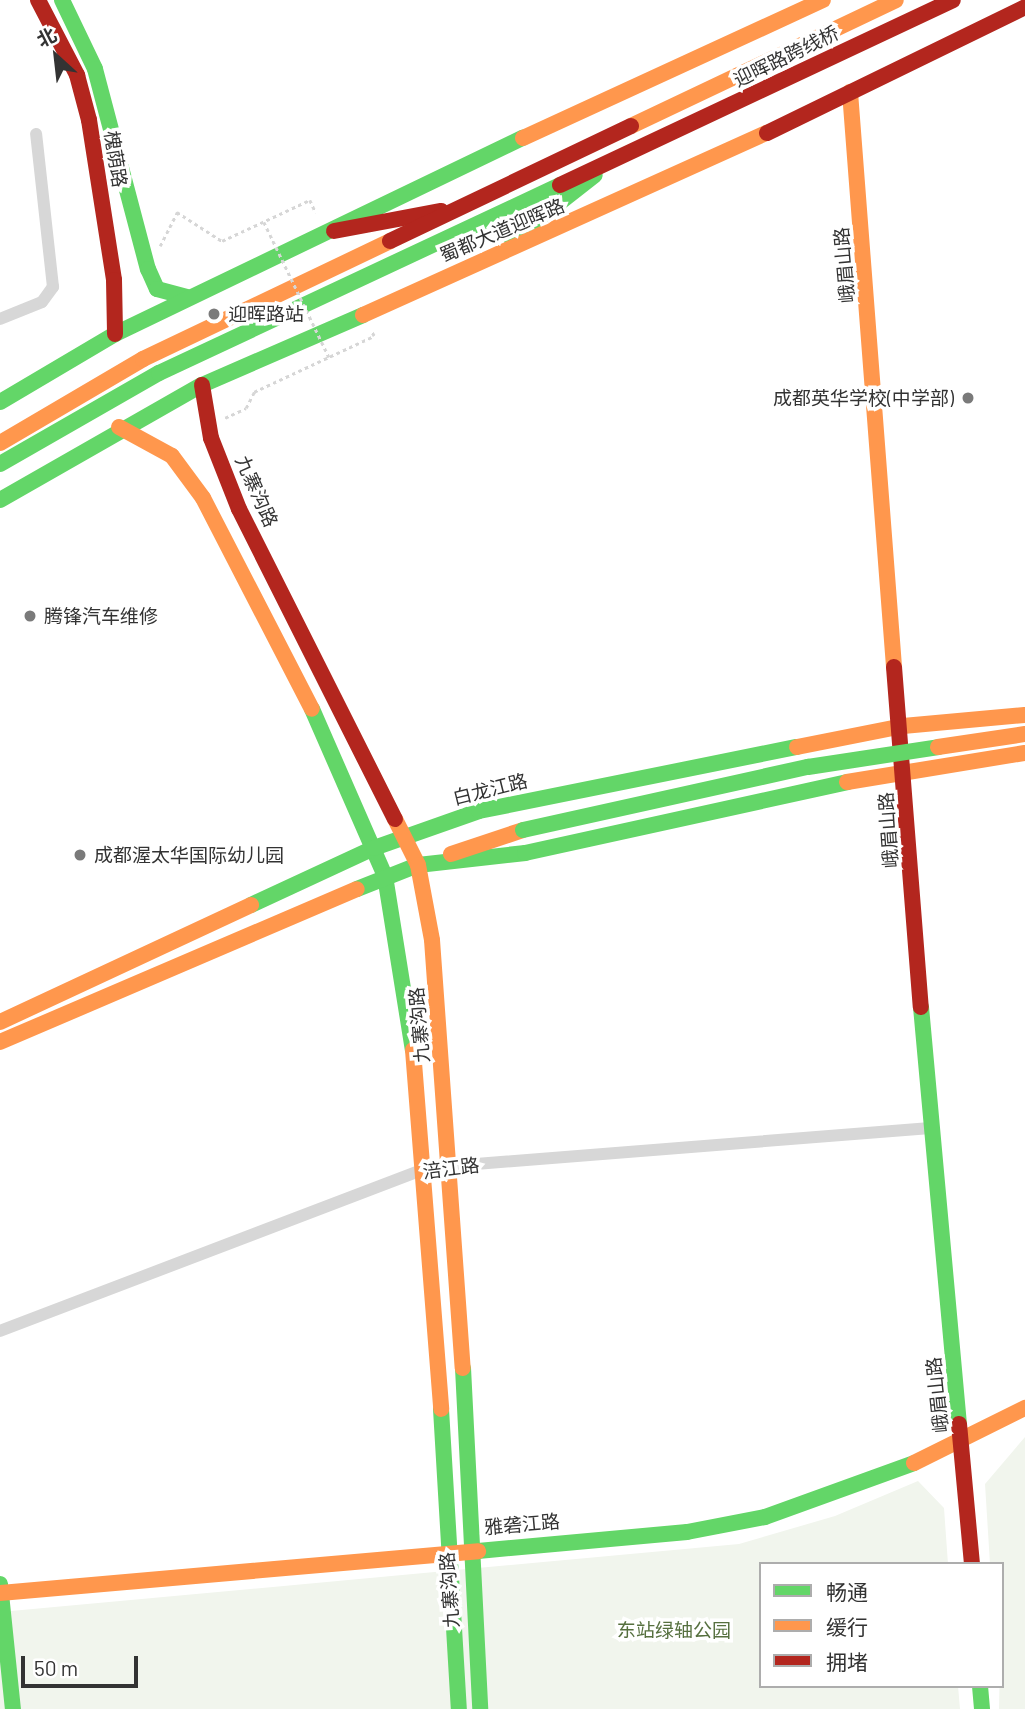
<!DOCTYPE html>
<html>
<head>
<meta charset="utf-8">
<style>
  body { margin:0 }
  #map { position:relative; width:1025px; height:1709px; overflow:hidden; background:#fff; font-family:Barlow,"Noto Sans SC",sans-serif }
  div>[style] { position:absolute }
  .green>* { inset:0; background:#f1f5ed }
  .path>* { height:2.5px; margin-top:-1.25px; transform-origin:0; background:repeating-linear-gradient(90deg,#d6d6d6 0 3.5px,transparent 0 7px) }
  .street>* { height:12px; margin:-6px; padding:0 6px; transform-origin:6px; border-radius:6px; background:#d7d7d7 }
  .fast>* { height:16px; margin:-8px; padding:0 8px; transform-origin:8px; border-radius:8px; background:#63d668 }
  .slow>* { height:16px; margin:-8px; padding:0 8px; transform-origin:8px; border-radius:8px; background:#ff974d }
  .jam>* { height:16px; margin:-8px; padding:0 8px; transform-origin:8px; border-radius:8px; background:#b3261e }
  .path-bridge>* { height:2.5px; margin-top:-1.25px; transform-origin:0; background:repeating-linear-gradient(90deg,#d6d6d6 0 3.5px,transparent 0 7px) }
  .fast-bridge>* { height:16px; margin:-8px; padding:0 8px; transform-origin:8px; border-radius:8px; background:#63d668 }
  .slow-bridge>* { height:16px; margin:-8px; padding:0 8px; transform-origin:8px; border-radius:8px; background:#ff974d }
  .dots>* { width:19px; height:19px; translate:-50% -50%; box-sizing:border-box; border:4px solid #fff; border-radius:50% }
  span { translate:-50% -50%; white-space:nowrap; text-align:center; line-height:1.15; -webkit-text-stroke:7px #fff; paint-order:stroke }
  .street-label { font-size:19px; color:#333 }
  .poi-label { font-size:19px; color:#333 }
  .left { translate:0 -50%; text-align:left }
  .right { translate:-100% -50%; text-align:right }
  .park-label { font-size:19px; color:#56703f }
  .legend { position:absolute; left:759px; top:1562px; width:245px; height:126px; box-sizing:border-box; background:#fff; border:2px solid #adadad; margin:0; padding:9px 12px; list-style:none; font-size:21px; color:#333 }
  .legend li { display:flex; align-items:center; gap:14px; height:35px }
  .legend b { width:35px; border:2px solid #adadad }
  .north { position:absolute; left:21px; top:21px; width:70px; height:70px; -webkit-text-stroke:5px #fff; paint-order:stroke; rotate:333deg; font-size:19px; font-weight:700; line-height:28px; text-align:center; color:#333 }
  .north::after { content:''; display:block; margin:auto; width:24px; height:32px; background:#333; clip-path:polygon(50% 0,100% 100%,50% 72%,0 100%) }
  .scale { position:absolute; left:21px; top:1656px; width:117px; height:32px; box-sizing:border-box; border:4px solid #333; border-top:0; padding-left:9px; font-size:21px; line-height:24px; white-space:nowrap; color:#333; -webkit-text-stroke:5px #fff; paint-order:stroke }
</style>
</head>
<body>
<div id="map">
  <div class="green">
    <i style="clip-path:polygon(1025px 1437px,1025px 1709px,999px 1709px,1002px 1564px,990px 1564px,985px 1484px)"></i>
    <i style="clip-path:polygon(918px 1481px,944px 1508px,948px 1564px,761px 1564px,761px 1686px,958px 1686px,960px 1709px,0 1709px,0 1612px,739px 1544px,835px 1516px)"></i>
  </div>
  <div class="path">
    <i style="left:160px;top:246px;width:38px;rotate:-63deg"></i>
    <i style="left:177px;top:212px;width:54px;rotate:32.8deg"></i>
    <i style="left:222px;top:241px;width:97px;rotate:-25deg"></i>
    <i style="left:310px;top:200px;width:14px;rotate:65deg"></i>
    <i style="left:225px;top:418px;width:23px;rotate:-25deg"></i>
    <i style="left:246px;top:408px;width:18px;rotate:-63deg"></i>
    <i style="left:254px;top:392px;width:132px;rotate:-25deg"></i>
    <i style="left:374px;top:336px;width:6px;rotate:-121deg"></i>
  </div>
  <div class="street">
    <i style="left:0;top:319px;width:45px;rotate:-22deg"></i>
    <i style="left:42px;top:302px;width:19px;rotate:-54deg"></i>
    <i style="left:53px;top:287px;width:154px;rotate:-96.3deg"></i>
    <i style="left:0;top:1331px;width:456px;rotate:-20.9deg"></i>
    <i style="left:426px;top:1168px;width:506px;rotate:-4.54deg"></i>
  </div>
  <div class="fast">
    <i style="left:62px;top:0;width:76px;rotate:64.4deg"></i>
    <i style="left:95px;top:69px;width:207px;rotate:75.2deg"></i>
    <i style="left:148px;top:269px;width:22px;rotate:66deg"></i>
    <i style="left:157px;top:289px;width:31px;rotate:15deg"></i>
    <i style="left:512px;top:240px;width:105px;rotate:-38.1deg"></i>
    <i style="left:0;top:402px;width:134px;rotate:-30.6deg"></i>
    <i style="left:115px;top:334px;width:453px;rotate:-25.7deg"></i>
    <i style="left:0;top:464px;width:183px;rotate:-29.8deg"></i>
    <i style="left:159px;top:373px;width:443px;rotate:-25.1deg"></i>
    <i style="left:0;top:500px;width:232px;rotate:-29.7deg"></i>
    <i style="left:202px;top:385px;width:176px;rotate:-23.5deg"></i>
    <i style="left:312px;top:709px;width:182px;rotate:66.4deg"></i>
    <i style="left:385px;top:876px;width:176px;rotate:80.9deg"></i>
    <i style="left:357px;top:889px;width:66px;rotate:-21.5deg"></i>
    <i style="left:418px;top:865px;width:108px;rotate:-6.4deg"></i>
    <i style="left:525px;top:853px;width:330px;rotate:-12.4deg"></i>
    <i style="left:251px;top:905px;width:136px;rotate:-24.9deg"></i>
    <i style="left:374px;top:848px;width:111px;rotate:-19.4deg"></i>
    <i style="left:479px;top:811px;width:324px;rotate:-11.4deg"></i>
    <i style="left:921px;top:1007px;width:419px;rotate:84.8deg"></i>
    <i style="left:463px;top:1368px;width:341px;rotate:87.1deg"></i>
    <i style="left:441px;top:1409px;width:301px;rotate:86.6deg"></i>
    <i style="left:478px;top:1551px;width:210px;rotate:-5.2deg"></i>
    <i style="left:687px;top:1532px;width:79px;rotate:-10.9deg"></i>
    <i style="left:765px;top:1517px;width:158px;rotate:-19.9deg"></i>
    <i style="left:0;top:1584px;width:126px;rotate:84.1deg"></i>
    <i style="left:980px;top:1686px;width:23px;rotate:85deg"></i>
  </div>
  <div class="slow">
    <i style="left:850px;top:92px;width:577px;rotate:85.62deg"></i>
    <i style="left:631px;top:126px;width:293px;rotate:-25.4deg"></i>
    <i style="left:523px;top:138px;width:330px;rotate:-24.7deg"></i>
    <i style="left:363px;top:315px;width:443px;rotate:-24.3deg"></i>
    <i style="left:119px;top:427px;width:60px;rotate:28.7deg"></i>
    <i style="left:172px;top:456px;width:52px;rotate:53.6deg"></i>
    <i style="left:203px;top:498px;width:237px;rotate:62.7deg"></i>
    <i style="left:0;top:443px;width:166px;rotate:-30.4deg"></i>
    <i style="left:143px;top:359px;width:274px;rotate:-25.5deg"></i>
    <i style="left:797px;top:747px;width:108px;rotate:-11.2deg"></i>
    <i style="left:903px;top:726px;width:122px;rotate:-5.2deg"></i>
    <i style="left:847px;top:782px;width:180px;rotate:-9.3deg"></i>
    <i style="left:395px;top:819px;width:51px;rotate:63.4deg"></i>
    <i style="left:418px;top:865px;width:76px;rotate:79.4deg"></i>
    <i style="left:432px;top:940px;width:429px;rotate:85.9deg"></i>
    <i style="left:451px;top:854px;width:76px;rotate:-18.4deg"></i>
    <i style="left:0;top:1022px;width:277px;rotate:-25deg"></i>
    <i style="left:0;top:1042px;width:388px;rotate:-23.2deg"></i>
    <i style="left:413px;top:1050px;width:360px;rotate:85.5deg"></i>
    <i style="left:914px;top:1463px;width:124px;rotate:-26.4deg"></i>
    <i style="left:0;top:1593px;width:480px;rotate:-5deg"></i>
  </div>
  <div class="jam">
    <i style="left:38px;top:0;width:85px;rotate:62.5deg"></i>
    <i style="left:77px;top:75px;width:47px;rotate:75.1deg"></i>
    <i style="left:89px;top:120px;width:162px;rotate:81.1deg"></i>
    <i style="left:114px;top:280px;width:54px;rotate:88.9deg"></i>
    <i style="left:767px;top:133px;width:287px;rotate:-26deg"></i>
    <i style="left:560px;top:185px;width:434px;rotate:-25.2deg"></i>
    <i style="left:334px;top:231px;width:109px;rotate:-10.6deg"></i>
    <i style="left:390px;top:241px;width:267px;rotate:-25.5deg"></i>
    <i style="left:202px;top:385px;width:54px;rotate:80.4deg"></i>
    <i style="left:211px;top:438px;width:76px;rotate:68.5deg"></i>
    <i style="left:239px;top:509px;width:347px;rotate:63.3deg"></i>
    <i style="left:894px;top:667px;width:341px;rotate:85.5deg"></i>
    <i style="left:959px;top:1424px;width:141px;rotate:84.7deg"></i>
  </div>
  <div class="path-bridge">
    <i style="left:264px;top:222px;width:150px;rotate:64.3deg"></i>
  </div>
  <div class="fast-bridge">
    <i style="left:523px;top:830px;width:292px;rotate:-12.5deg"></i>
    <i style="left:808px;top:767px;width:132px;rotate:-8.7deg"></i>
  </div>
  <div class="slow-bridge">
    <i style="left:938px;top:747px;width:88px;rotate:-8.5deg"></i>
  </div>
  <div class="dots">
    <i style="left:214px;top:314px;background:#7a7a7a"></i>
    <i style="left:968px;top:398px;background:#7a7a7a"></i>
    <i style="left:30px;top:616px;background:#7a7a7a"></i>
    <i style="left:80px;top:855px;background:#7a7a7a"></i>
  </div>
  <div class="street-label">
    <span style="left:786px;top:56px;rotate:-26deg">迎晖路跨线桥</span>
    <span style="left:116px;top:159px;rotate:81deg">槐荫路</span>
    <span style="left:502px;top:230px;rotate:-23deg">蜀都大道迎晖路</span>
    <span style="left:844px;top:265px;rotate:-95deg">峨眉山路</span>
    <span style="left:257px;top:491px;rotate:66deg">九寨沟路</span>
    <span style="left:490px;top:789px;rotate:-14deg">白龙江路</span>
    <span style="left:888px;top:830px;rotate:-94deg">峨眉山路</span>
    <span style="left:419px;top:1025px;rotate:-95deg">九寨沟路</span>
    <span style="left:451px;top:1168px;rotate:-7deg">涪江路</span>
    <span style="left:937px;top:1395px;rotate:-96deg">峨眉山路</span>
    <span style="left:522px;top:1524px;rotate:-5deg">雅砻江路</span>
    <span style="left:449px;top:1590px;rotate:-94deg">九寨沟路</span>
  </div>
  <div class="poi-label">
    <span class="left" style="left:228px;top:314px">迎晖路站</span>
    <span class="right" style="left:954px;top:398px">成都英华学校(中学部)</span>
    <span class="left" style="left:44px;top:616px">腾锋汽车维修</span>
    <span class="left" style="left:94px;top:855px">成都渥太华国际幼儿园</span>
  </div>
  <div class="park-label">
    <span style="left:674px;top:1630px">东站绿轴公园</span>
  </div>
  <ul class="legend">
  <li><b style="height:9px;background:#63d668"></b>畅通</li>
  <li><b style="height:9px;background:#ff974d"></b>缓行</li>
  <li><b style="height:9px;background:#b3261e"></b>拥堵</li>
  </ul>
  <div class="north">北</div>
  <div class="scale">50 m</div>
</div>
</body>
</html>
